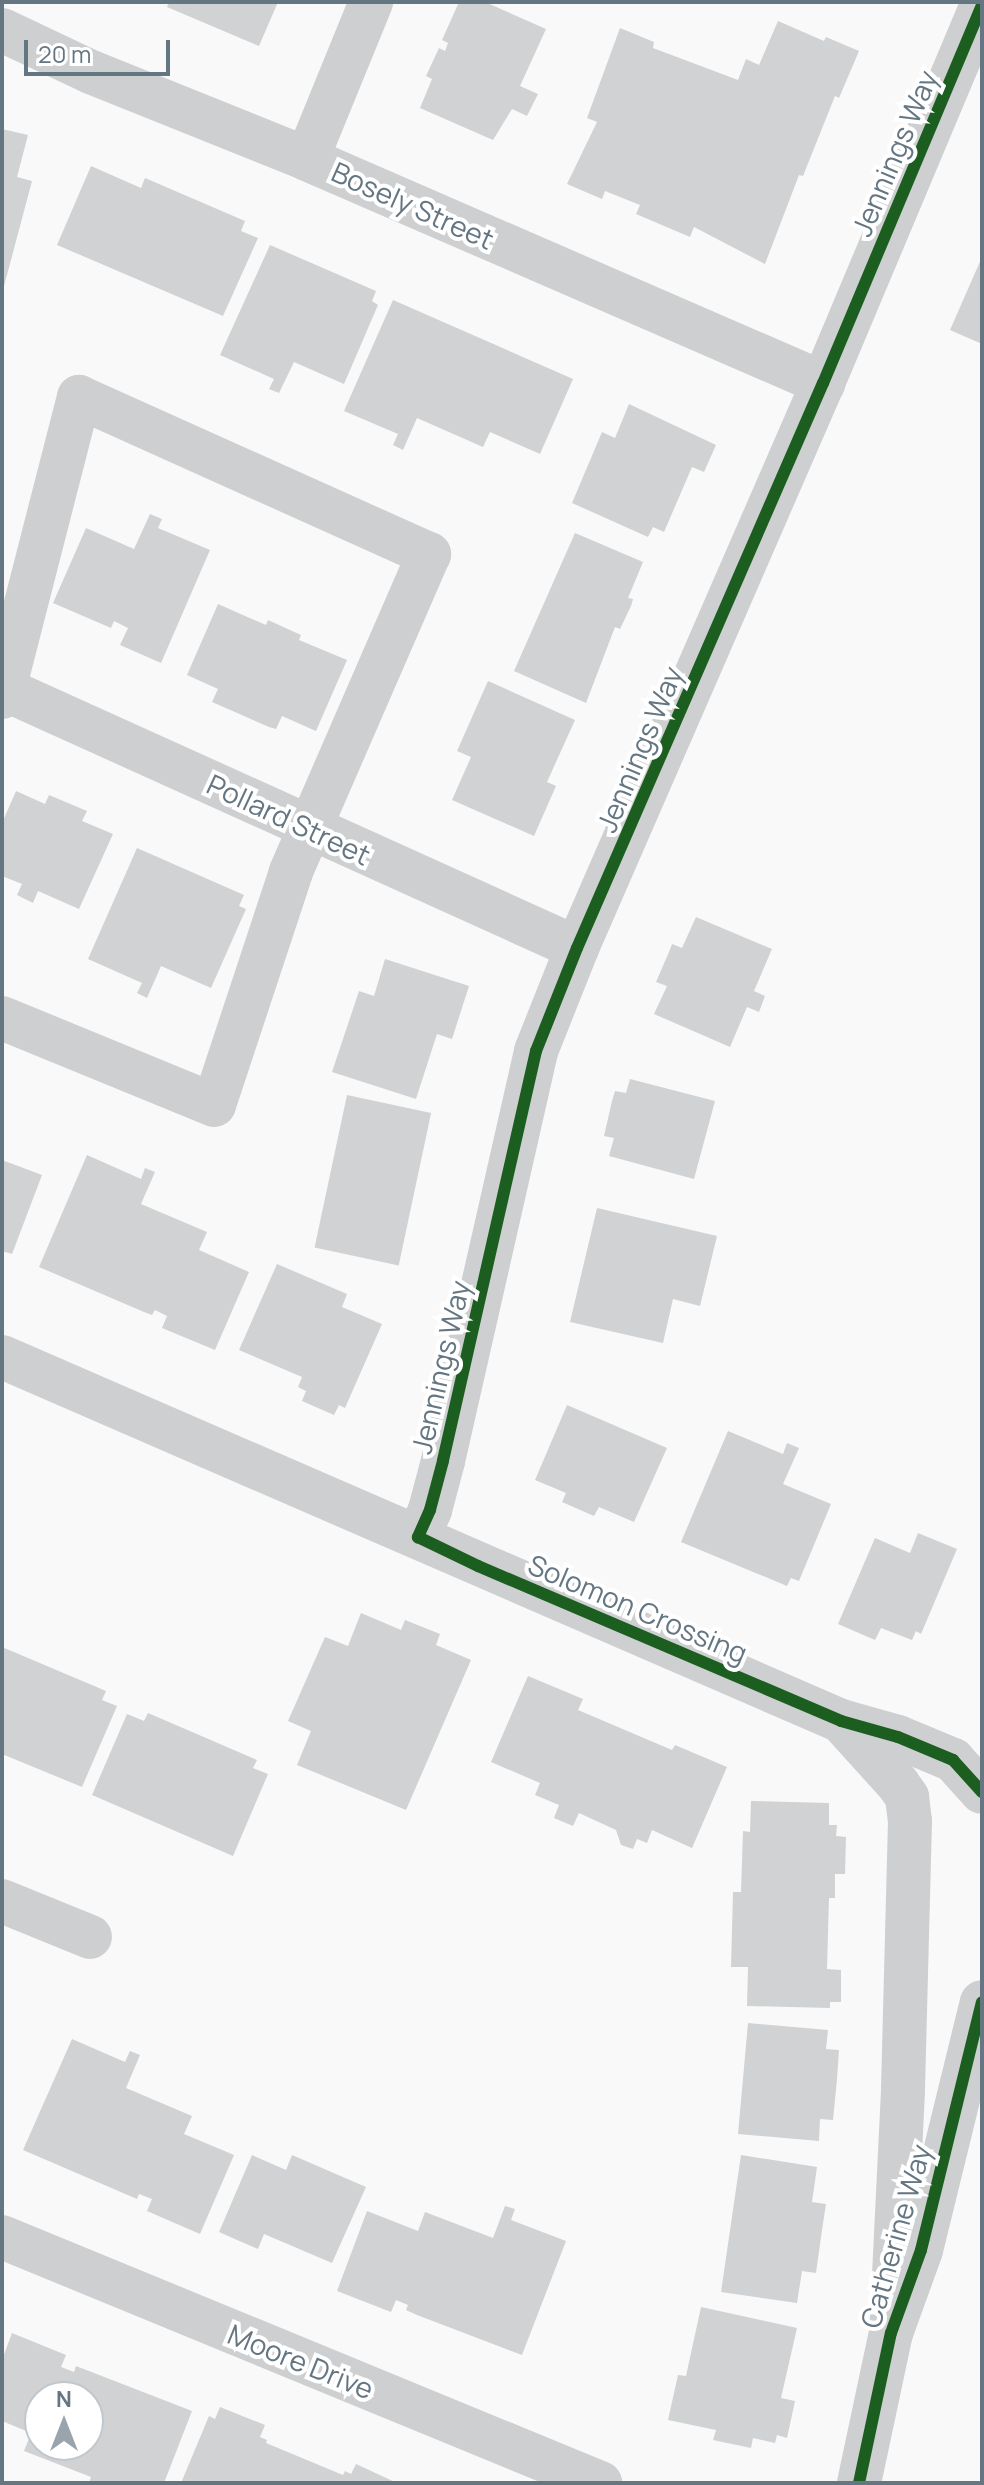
<!DOCTYPE html>
<html>
<head>
<meta charset="utf-8">
<style>
  body { margin:0 }
  #map { position:relative; width:984px; height:2485px; overflow:hidden; background:#f9f9f9; font-family:Manrope,sans-serif }
  div>[style] { position:absolute }
  .building>* { inset:0; background:#d0d2d3; transform-origin:0 0 }
  .minor>* { height:44px; margin:-22px; padding:0 22px; transform-origin:22px; border-radius:22px; background:#cecfd0 }
  .cycleway>* { height:12px; margin:-6px; padding:0 6px; transform-origin:6px; border-radius:6px; background:#1b5e20 }
  span { translate:-50% -50%; white-space:nowrap; text-align:center; line-height:1.15; -webkit-text-stroke:8px #fff; paint-order:stroke }
  .street-label { font-size:28px; color:#657683 }
  .frame { position:absolute; inset:0; border:4px solid #657683; pointer-events:none }
  .north { position:absolute; left:24px; top:2381px; width:80px; height:80px; box-sizing:border-box; background:#fff; border:2px solid #c1c8cd; border-radius:50%; rotate:0deg; font-size:22px; font-weight:700; line-height:32px; text-align:center; color:#657683 }
  .north::after { content:''; display:block; margin:auto; width:28px; height:36px; background:#99a4ac; clip-path:polygon(50% 0,100% 100%,50% 72%,0 100%) }
  .scale { position:absolute; left:24px; top:40px; width:146px; height:36px; box-sizing:border-box; border:4px solid #657683; border-top:0; padding-left:10px; font-size:24px; line-height:28px; white-space:nowrap; color:#657683; -webkit-text-stroke:6px #fff; paint-order:stroke }
</style>
</head>
<body>
<div id="map">
  <div class="building">
    <i style="clip-path:polygon(169px 2px,278px 2px,259px 46px,167px 7px)"></i>
    <i style="clip-path:polygon(459px 2px,485px 2px,546px 29px,520px 86px,538px 94px,527px 116px,512px 109px,493px 140px,420px 108px,432px 79px,426px 76px,439px 48px,445px 51px,448px 43px,442px 40px)"></i>
    <i style="clip-path:polygon(778px 21px,824px 41px,826px 37px,859px 51px,839px 98px,835px 96px,803px 176px,799px 175px,765px 264px,694px 227px,690px 237px,636px 214px,640px 205px,605px 191px,602px 199px,567px 184px,597px 122px,587px 118px,620px 28px,654px 42px,653px 48px,738px 80px,746px 59px,759px 65px)"></i>
    <i style="clip-path:polygon(2px 129px,28px 135px,17px 177px,32px 181px,3px 290px)"></i>
    <i style="clip-path:polygon(91px 166px,141px 188px,145px 178px,245px 221px,241px 231px,258px 238px,223px 316px,57px 245px)"></i>
    <i style="clip-path:polygon(270px 245px,376px 291px,372px 301px,378px 305px,344px 384px,294px 362px,279px 393px,269px 389px,274px 379px,220px 355px)"></i>
    <i style="clip-path:polygon(982px 257px,982px 344px,950px 330px)"></i>
    <i style="clip-path:polygon(393px 300px,573px 379px,540px 454px,490px 432px,483px 447px,417px 418px,403px 450px,393px 445px,398px 434px,344px 411px)"></i>
    <i style="clip-path:polygon(629px 404px,716px 445px,704px 472px,692px 467px,664px 532px,653px 527px,648px 537px,572px 503px,602px 432px,615px 438px)"></i>
    <i style="clip-path:polygon(150px 514px,162px 519px,158px 528px,210px 550px,161px 663px,120px 645px,128px 628px,114px 621px,111px 628px,53px 603px,86px 528px,134px 549px)"></i>
    <i style="clip-path:polygon(575px 533px,643px 562px,628px 598px,633px 599px,631px 606px,620px 629px,615px 627px,586px 703px,514px 671px)"></i>
    <i style="clip-path:polygon(218px 604px,266px 625px,268px 620px,301px 635px,299px 640px,347px 660px,316px 731px,282px 716px,276px 729px,269px 727px,212px 702px,218px 689px,187px 675px)"></i>
    <i style="clip-path:polygon(488px 681px,575px 720px,547px 782px,556px 786px,534px 836px,452px 800px,471px 757px,457px 751px)"></i>
    <i style="clip-path:polygon(16px 791px,45px 804px,49px 795px,87px 811px,82px 821px,113px 834px,79px 909px,38px 891px,33px 903px,17px 895px,22px 884px,2px 876px,2px 823px)"></i>
    <i style="clip-path:polygon(137px 848px,244px 895px,239px 906px,246px 909px,211px 988px,161px 966px,147px 998px,137px 993px,142px 983px,88px 959px)"></i>
    <i style="clip-path:polygon(696px 917px,772px 949px,754px 991px,765px 996px,759px 1012px,747px 1007px,730px 1047px,654px 1014px,667px 986px,656px 982px,669px 952px,672px 944px,682px 948px)"></i>
    <i style="clip-path:polygon(385px 959px,469px 986px,452px 1039px,437px 1034px,416px 1099px,332px 1072px,359px 991px,374px 996px)"></i>
    <i style="clip-path:polygon(630px 1079px,715px 1101px,694px 1179px,609px 1156px,614px 1138px,604px 1136px,612px 1101px,615px 1091px,626px 1093px)"></i>
    <i style="left:347px;top:1095px;width:86px;height:156px;rotate:12deg"></i>
    <i style="clip-path:polygon(87px 1155px,141px 1179px,145px 1168px,155px 1172px,141px 1204px,207px 1232px,199px 1250px,249px 1272px,215px 1350px,162px 1328px,167px 1316px,155px 1310px,152px 1315px,144px 1312px,39px 1267px)"></i>
    <i style="clip-path:polygon(2px 1160px,42px 1175px,12px 1254px,2px 1251px)"></i>
    <i style="clip-path:polygon(597px 1208px,717px 1236px,700px 1306px,673px 1299px,663px 1343px,570px 1322px)"></i>
    <i style="clip-path:polygon(277px 1264px,347px 1294px,342px 1307px,382px 1324px,345px 1408px,339px 1405px,334px 1415px,302px 1401px,306px 1391px,298px 1387px,302px 1377px,239px 1350px)"></i>
    <i style="clip-path:polygon(567px 1405px,667px 1448px,634px 1522px,599px 1507px,594px 1516px,562px 1502px,566px 1493px,535px 1480px)"></i>
    <i style="clip-path:polygon(728px 1431px,783px 1454px,787px 1443px,799px 1448px,783px 1484px,831px 1504px,799px 1581px,791px 1578px,787px 1586px,681px 1542px)"></i>
    <i style="clip-path:polygon(918px 1533px,957px 1549px,921px 1634px,916px 1631px,912px 1640px,881px 1628px,875px 1640px,838px 1624px,875px 1538px,910px 1553px)"></i>
    <i style="clip-path:polygon(361px 1613px,401px 1630px,405px 1620px,440px 1634px,436px 1645px,471px 1660px,406px 1810px,297px 1765px,311px 1731px,288px 1721px,325px 1637px,348px 1646px)"></i>
    <i style="clip-path:polygon(2px 1647px,106px 1691px,102px 1700px,117px 1706px,82px 1787px,2px 1754px)"></i>
    <i style="clip-path:polygon(528px 1676px,583px 1699px,578px 1710px,672px 1750px,675px 1745px,727px 1767px,692px 1848px,652px 1830px,647px 1843px,637px 1839px,633px 1849px,621px 1845px,616px 1830px,579px 1813px,573px 1826px,554px 1818px,559px 1805px,535px 1795px,540px 1783px,491px 1762px)"></i>
    <i style="clip-path:polygon(148px 1713px,257px 1760px,253px 1768px,268px 1774px,233px 1856px,92px 1795px,127px 1714px,144px 1721px)"></i>
    <i style="clip-path:polygon(751px 1801px,829px 1803px,829px 1825px,837px 1825px,836px 1836px,846px 1837px,845px 1874px,835px 1874px,835px 1898px,829px 1898px,827px 1969px,841px 1970px,841px 2002px,830px 2002px,830px 2008px,747px 2006px,748px 1967px,731px 1967px,733px 1892px,741px 1892px,743px 1831px,750px 1832px)"></i>
    <i style="clip-path:polygon(748px 2023px,828px 2030px,826px 2049px,839px 2050px,837px 2079px,833px 2120px,820px 2119px,819px 2141px,738px 2134px)"></i>
    <i style="clip-path:polygon(72px 2039px,125px 2062px,130px 2051px,140px 2055px,126px 2088px,192px 2116px,184px 2134px,234px 2155px,200px 2234px,147px 2211px,152px 2199px,139px 2194px,137px 2199px,23px 2150px)"></i>
    <i style="clip-path:polygon(252px 2155px,286px 2170px,292px 2155px,366px 2187px,332px 2263px,264px 2234px,258px 2249px,219px 2232px)"></i>
    <i style="clip-path:polygon(741px 2155px,817px 2167px,812px 2202px,826px 2204px,822px 2230px,816px 2273px,802px 2271px,797px 2303px,721px 2292px)"></i>
    <i style="clip-path:polygon(505px 2206px,515px 2209px,511px 2220px,566px 2241px,522px 2355px,417px 2315px,406px 2310px,408px 2305px,396px 2300px,391px 2312px,337px 2291px,367px 2211px,418px 2231px,425px 2212px,493px 2238px)"></i>
    <i style="clip-path:polygon(701px 2307px,797px 2328px,781px 2398px,795px 2401px,787px 2438px,777px 2435px,775px 2443px,753px 2438px,751px 2448px,713px 2440px,716px 2430px,668px 2420px,678px 2375px,686px 2376px)"></i>
    <i style="clip-path:polygon(evenodd,12px 2333px,66px 2355px,61px 2367px,74px 2372px,76px 2366px,192px 2411px,164px 2483px,89px 2483px,91px 2477px,24px 2451px,31px 2433px,2px 2421px,2px 2360px,12px 2333px,40px 2397px,88px 2397px,88px 2445px,40px 2445px,40px 2397px)"></i>
    <i style="clip-path:polygon(220px 2407px,265px 2425px,260px 2437px,267px 2440px,266px 2443px,343px 2475px,345px 2471px,351px 2474px,356px 2464px,397px 2483px,181px 2483px,209px 2416px,215px 2419px)"></i>
  </div>
  <div class="minor">
    <i style="left:2px;top:30px;width:98px;rotate:25.3deg"></i>
    <i style="left:91px;top:72px;width:233px;rotate:21.9deg"></i>
    <i style="left:307px;top:159px;width:563px;rotate:23.47deg"></i>
    <i style="left:307px;top:159px;width:170px;rotate:-67.8deg"></i>
    <i style="left:2px;top:688px;width:631px;rotate:24.33deg"></i>
    <i style="left:2px;top:697px;width:310px;rotate:-75.6deg"></i>
    <i style="left:79px;top:397px;width:384px;rotate:24.2deg"></i>
    <i style="left:429px;top:554px;width:347px;rotate:113.5deg"></i>
    <i style="left:291px;top:872px;width:245px;rotate:108.3deg"></i>
    <i style="left:214px;top:1105px;width:229px;rotate:-157.7deg"></i>
    <i style="left:2px;top:1357px;width:915px;rotate:23.45deg"></i>
    <i style="left:841px;top:1721px;width:59px;rotate:15.7deg"></i>
    <i style="left:898px;top:1737px;width:60px;rotate:22.7deg"></i>
    <i style="left:953px;top:1760px;width:43px;rotate:47.8deg"></i>
    <i style="left:418px;top:1537px;width:30px;rotate:-66deg"></i>
    <i style="left:430px;top:1510px;width:51px;rotate:-75.1deg"></i>
    <i style="left:443px;top:1461px;width:420px;rotate:-77.2deg"></i>
    <i style="left:536px;top:1051px;width:111px;rotate:-68.3deg"></i>
    <i style="left:577px;top:948px;width:616px;rotate:-66.47deg"></i>
    <i style="left:823px;top:383px;width:410px;rotate:-67.2deg"></i>
    <i style="left:841px;top:1721px;width:85px;rotate:47.9deg"></i>
    <i style="left:898px;top:1784px;width:16px;rotate:55deg"></i>
    <i style="left:907px;top:1797px;width:24px;rotate:83deg"></i>
    <i style="left:910px;top:1821px;width:270px;rotate:91.5deg"></i>
    <i style="left:903px;top:2091px;width:242px;rotate:92.8deg"></i>
    <i style="left:2px;top:1901px;width:95px;rotate:22.2deg"></i>
    <i style="left:2px;top:2237px;width:647px;rotate:22.36deg"></i>
    <i style="left:859px;top:2483px;width:153px;rotate:-78deg"></i>
    <i style="left:891px;top:2333px;width:88px;rotate:-70.1deg"></i>
    <i style="left:921px;top:2250px;width:255px;rotate:-76.2deg"></i>
  </div>
  <div class="cycleway">
    <i style="left:982px;top:5px;width:410px;rotate:112.8deg"></i>
    <i style="left:823px;top:383px;width:616px;rotate:113.53deg"></i>
    <i style="left:577px;top:948px;width:111px;rotate:111.7deg"></i>
    <i style="left:536px;top:1051px;width:420px;rotate:102.8deg"></i>
    <i style="left:443px;top:1461px;width:51px;rotate:104.9deg"></i>
    <i style="left:430px;top:1510px;width:30px;rotate:114deg"></i>
    <i style="left:418px;top:1537px;width:67px;rotate:25.8deg"></i>
    <i style="left:478px;top:1566px;width:395px;rotate:23.1deg"></i>
    <i style="left:841px;top:1721px;width:59px;rotate:15.7deg"></i>
    <i style="left:898px;top:1737px;width:60px;rotate:22.7deg"></i>
    <i style="left:953px;top:1760px;width:43px;rotate:47.8deg"></i>
    <i style="left:859px;top:2483px;width:153px;rotate:-78deg"></i>
    <i style="left:891px;top:2333px;width:88px;rotate:-70.1deg"></i>
    <i style="left:921px;top:2250px;width:255px;rotate:-76.2deg"></i>
  </div>
  <div class="street-label">
    <span style="left:894px;top:153px;rotate:-67deg">Jennings Way</span>
    <span style="left:413px;top:205px;rotate:24deg">Bosely Street</span>
    <span style="left:639px;top:749px;rotate:-67deg">Jennings Way</span>
    <span style="left:289px;top:819px;rotate:25deg">Pollard Street</span>
    <span style="left:440px;top:1367px;rotate:-77deg">Jennings Way</span>
    <span style="left:638px;top:1608px;rotate:23deg">Solomon Crossing</span>
    <span style="left:895px;top:2236px;rotate:-74deg">Catherine Way</span>
    <span style="left:301px;top:2361px;rotate:22deg">Moore Drive</span>
  </div>
  <div class="frame"></div>
  <div class="north">N</div>
  <div class="scale">20 m</div>
</div>
</body>
</html>
